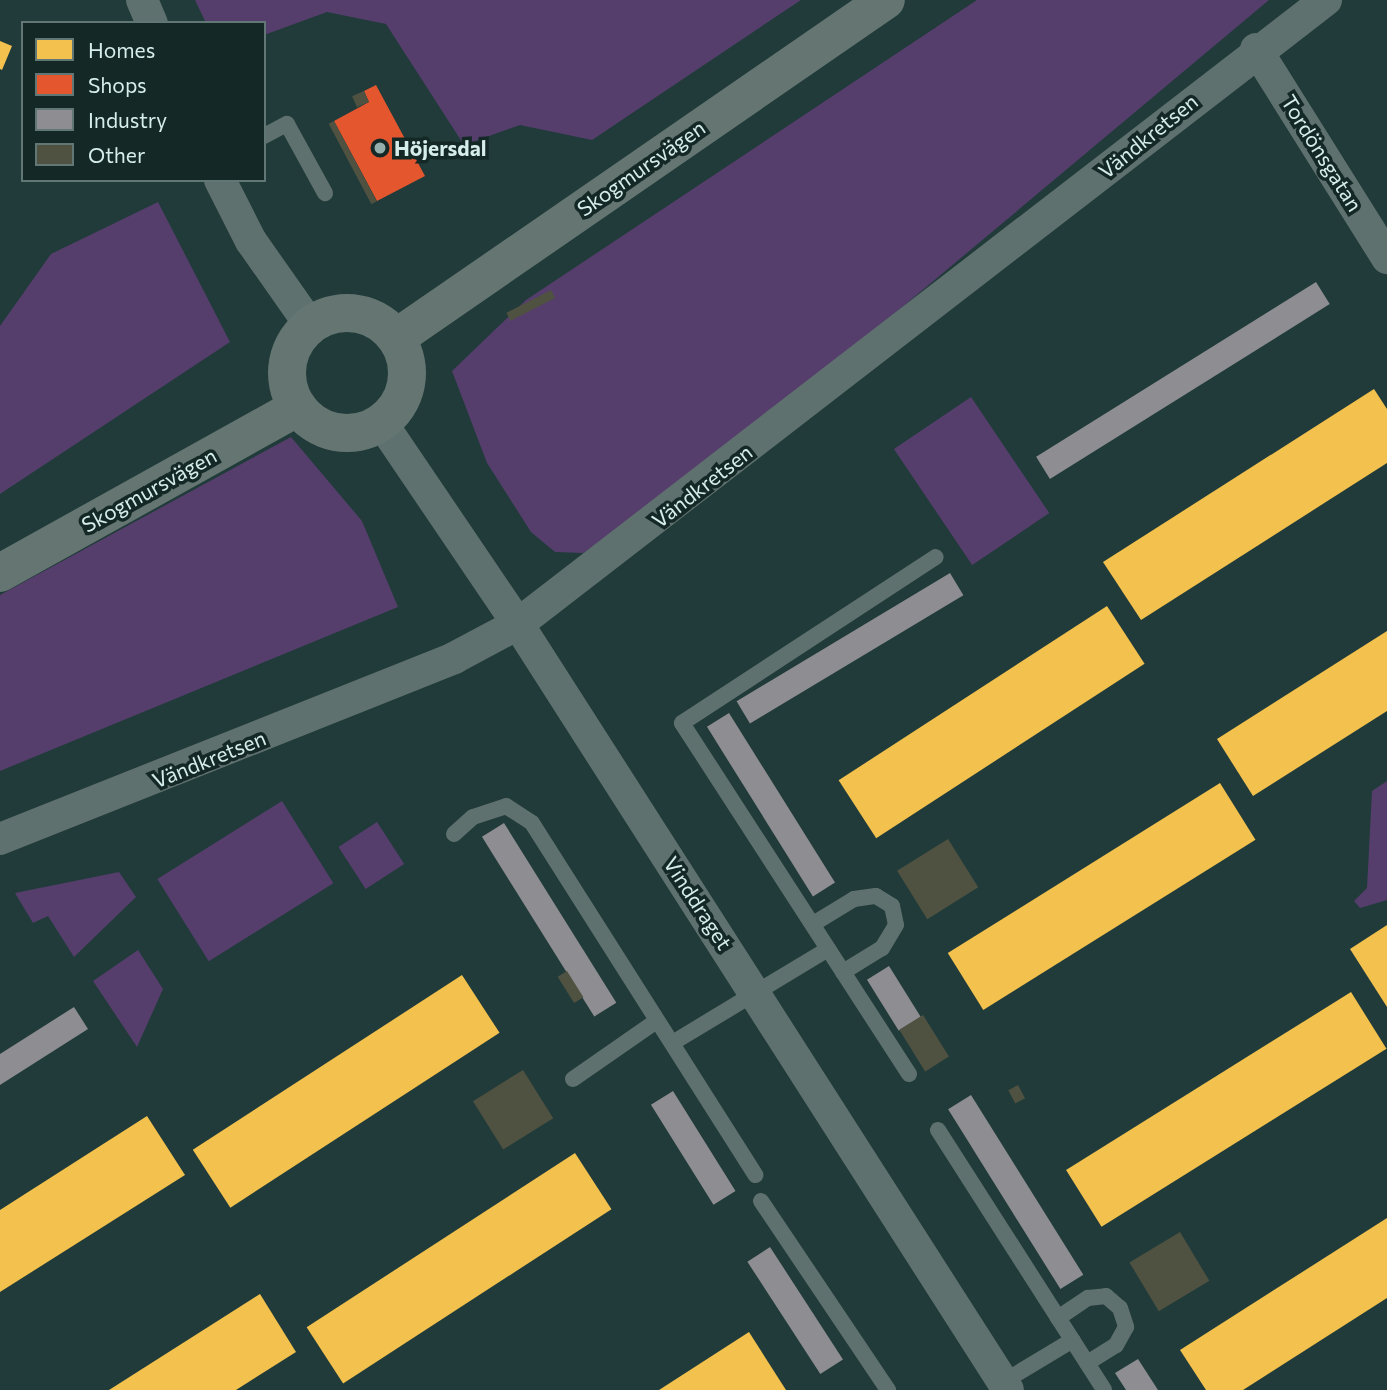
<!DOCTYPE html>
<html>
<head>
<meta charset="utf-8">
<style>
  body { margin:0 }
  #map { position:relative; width:1387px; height:1390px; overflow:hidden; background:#203b39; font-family:Commissioner,sans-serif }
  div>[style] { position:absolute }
  .green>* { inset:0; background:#553e6c; transform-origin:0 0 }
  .homes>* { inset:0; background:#f2c14e; transform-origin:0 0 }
  .shops>* { inset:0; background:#e4572e }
  .industry>* { inset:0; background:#8d8d92; transform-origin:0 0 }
  .building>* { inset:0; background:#505241; transform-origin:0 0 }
  .lane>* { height:16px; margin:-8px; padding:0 8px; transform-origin:8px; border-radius:8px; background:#5f716f }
  .street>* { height:32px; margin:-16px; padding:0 16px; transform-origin:16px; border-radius:16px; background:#5f716f }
  .secondary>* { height:38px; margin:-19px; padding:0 19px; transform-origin:19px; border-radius:19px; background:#657672 }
  .secondary>.ring { margin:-19px; padding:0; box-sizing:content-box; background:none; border:38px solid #657672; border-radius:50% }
  .dots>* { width:19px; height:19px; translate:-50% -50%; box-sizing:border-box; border:4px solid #142826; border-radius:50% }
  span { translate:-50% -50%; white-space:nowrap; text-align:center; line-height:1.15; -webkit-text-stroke:7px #142826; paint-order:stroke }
  .street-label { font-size:21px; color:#d5edeb }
  .poi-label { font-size:21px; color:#d5edeb; font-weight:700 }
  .left { translate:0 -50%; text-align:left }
  .legend { position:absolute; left:21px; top:21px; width:245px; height:161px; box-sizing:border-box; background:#142826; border:2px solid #617775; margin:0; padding:9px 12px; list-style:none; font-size:21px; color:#d5edeb }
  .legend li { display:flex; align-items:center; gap:14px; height:35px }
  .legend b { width:35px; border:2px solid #617775 }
</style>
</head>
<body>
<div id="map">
  <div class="green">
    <i style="clip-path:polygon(195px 0,801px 0,592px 140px,520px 125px,464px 145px,386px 24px,327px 12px,264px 35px,264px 23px,206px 23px)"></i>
    <i style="clip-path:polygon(977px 0,1269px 0,900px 309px,616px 532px,583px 553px,555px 552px,531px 532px,487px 463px,452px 371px,526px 300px)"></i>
    <i style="clip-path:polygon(158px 202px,230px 342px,0 494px,0 326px,51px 254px)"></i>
    <i style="left:971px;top:397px;width:140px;height:93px;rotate:56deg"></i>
    <i style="clip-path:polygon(291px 437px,362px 521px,398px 607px,0 771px,0 595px)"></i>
    <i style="clip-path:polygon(1387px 781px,1387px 900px,1360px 908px,1354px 901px,1367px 888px,1372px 791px)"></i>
    <i style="left:282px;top:801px;width:97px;height:147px;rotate:58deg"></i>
    <i style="left:377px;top:822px;width:50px;height:46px;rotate:57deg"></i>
    <i style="clip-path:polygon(119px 872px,136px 897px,74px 957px,48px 916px,33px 923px,15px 893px)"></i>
    <i style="clip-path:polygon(138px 950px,163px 989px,137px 1047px,93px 981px)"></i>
  </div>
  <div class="homes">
    <i style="clip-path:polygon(0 41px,12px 46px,2px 70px,0 69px)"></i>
    <i style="clip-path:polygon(1374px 389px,1387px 409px,1387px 463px,1141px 620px,1103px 562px)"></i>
    <i style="left:1107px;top:606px;width:69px;height:320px;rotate:57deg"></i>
    <i style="clip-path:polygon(1387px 631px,1387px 711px,1253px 796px,1217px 739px)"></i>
    <i style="left:1220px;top:783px;width:67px;height:321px;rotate:58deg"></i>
    <i style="clip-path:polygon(1387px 925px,1387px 1007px,1350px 949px)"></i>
    <i style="left:462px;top:975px;width:69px;height:321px;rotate:57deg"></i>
    <i style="left:1351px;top:992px;width:67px;height:336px;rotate:58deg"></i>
    <i style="clip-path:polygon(147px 1116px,185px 1175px,0 1292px,0 1210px)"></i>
    <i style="left:575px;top:1153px;width:67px;height:320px;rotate:57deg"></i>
    <i style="clip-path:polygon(1387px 1218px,1387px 1298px,1243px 1390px,1206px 1390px,1180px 1350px)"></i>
    <i style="clip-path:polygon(260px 1294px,296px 1352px,236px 1390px,109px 1390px)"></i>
    <i style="clip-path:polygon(749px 1332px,786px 1390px,659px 1390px)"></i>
  </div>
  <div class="shops">
    <i style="clip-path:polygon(376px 85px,425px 176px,377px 201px,334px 121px,369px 102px,364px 91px)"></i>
  </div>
  <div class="industry">
    <i style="left:1316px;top:282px;width:26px;height:330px;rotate:58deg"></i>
    <i style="left:950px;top:573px;width:26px;height:249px;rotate:59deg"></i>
    <i style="left:729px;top:713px;width:200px;height:26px;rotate:58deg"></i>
    <i style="left:504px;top:823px;width:212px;height:26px;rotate:58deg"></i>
    <i style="left:889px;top:966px;width:60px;height:26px;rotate:58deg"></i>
    <i style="clip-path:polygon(74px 1007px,88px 1029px,0 1085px,0 1054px)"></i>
    <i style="left:673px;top:1091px;width:118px;height:26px;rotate:58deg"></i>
    <i style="left:971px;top:1095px;width:212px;height:27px;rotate:58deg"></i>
    <i style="left:770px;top:1247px;width:134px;height:27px;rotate:57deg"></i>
    <i style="clip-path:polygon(1138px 1359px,1158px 1390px,1126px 1390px,1115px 1373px)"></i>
  </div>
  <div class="building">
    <i style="left:364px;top:91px;width:12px;height:13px;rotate:66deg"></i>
    <i style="left:334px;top:121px;width:91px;height:6px;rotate:62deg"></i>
    <i style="left:551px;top:290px;width:9px;height:50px;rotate:63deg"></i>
    <i style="left:948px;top:839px;width:57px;height:60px;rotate:58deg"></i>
    <i style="left:567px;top:971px;width:31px;height:11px;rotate:58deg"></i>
    <i style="left:923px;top:1015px;width:49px;height:28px;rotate:58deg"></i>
    <i style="left:523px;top:1070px;width:57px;height:59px;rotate:58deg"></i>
    <i style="left:1018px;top:1085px;width:15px;height:11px;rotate:62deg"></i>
    <i style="left:1180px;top:1232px;width:57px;height:59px;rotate:59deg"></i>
  </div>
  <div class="lane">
    <i style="left:264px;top:136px;width:26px;rotate:-28deg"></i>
    <i style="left:287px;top:124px;width:79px;rotate:61.2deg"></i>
    <i style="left:454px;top:834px;width:25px;rotate:-42deg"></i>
    <i style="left:473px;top:817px;width:35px;rotate:-18deg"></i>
    <i style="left:506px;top:806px;width:31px;rotate:33deg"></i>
    <i style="left:532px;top:823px;width:417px;rotate:57.6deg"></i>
    <i style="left:813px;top:924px;width:48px;rotate:-31.4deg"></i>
    <i style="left:854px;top:899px;width:22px;rotate:-8deg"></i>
    <i style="left:876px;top:896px;width:19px;rotate:32deg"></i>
    <i style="left:892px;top:906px;width:19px;rotate:78deg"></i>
    <i style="left:896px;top:925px;width:27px;rotate:121deg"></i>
    <i style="left:882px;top:948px;width:46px;rotate:148.4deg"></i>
    <i style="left:674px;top:1042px;width:180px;rotate:-31.1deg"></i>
    <i style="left:909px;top:1074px;width:418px;rotate:-122.9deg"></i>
    <i style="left:682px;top:723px;width:303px;rotate:-33.2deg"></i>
    <i style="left:573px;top:1079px;width:100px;rotate:-34.8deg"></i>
    <i style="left:938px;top:1130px;width:308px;rotate:57.4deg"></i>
    <i style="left:761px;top:1201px;width:228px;rotate:56.1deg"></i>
    <i style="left:1058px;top:1318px;width:36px;rotate:-34deg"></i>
    <i style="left:1088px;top:1298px;width:18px;rotate:-6deg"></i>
    <i style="left:1106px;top:1296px;width:18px;rotate:41deg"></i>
    <i style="left:1120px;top:1308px;width:20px;rotate:72deg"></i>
    <i style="left:1126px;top:1327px;width:21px;rotate:119deg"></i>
    <i style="left:1116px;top:1345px;width:34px;rotate:148deg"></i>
    <i style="left:998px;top:1385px;width:87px;rotate:-31deg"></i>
  </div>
  <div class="street">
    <i style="left:142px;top:0;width:25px;rotate:67deg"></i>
    <i style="left:1256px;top:49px;width:247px;rotate:57.9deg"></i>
    <i style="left:220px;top:180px;width:68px;rotate:63.1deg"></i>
    <i style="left:251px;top:241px;width:103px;rotate:54.9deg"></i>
    <i style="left:381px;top:422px;width:244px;rotate:55.9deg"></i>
    <i style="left:518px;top:624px;width:909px;rotate:57.39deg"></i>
    <i style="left:0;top:839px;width:489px;rotate:-21.7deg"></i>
    <i style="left:454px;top:658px;width:72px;rotate:-28deg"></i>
    <i style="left:518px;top:624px;width:1021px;rotate:-37.68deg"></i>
  </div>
  <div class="secondary">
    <i class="ring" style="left:287px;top:313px;width:82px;height:82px"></i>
    <i style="left:396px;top:338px;width:595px;rotate:-34.6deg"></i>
    <i style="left:0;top:573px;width:341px;rotate:-29.1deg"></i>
  </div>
  <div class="dots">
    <i style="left:380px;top:148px;background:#96afad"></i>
  </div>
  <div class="street-label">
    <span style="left:1148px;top:136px;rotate:-39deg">Vändkretsen</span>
    <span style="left:1322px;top:153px;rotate:58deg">Tordönsgatan</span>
    <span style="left:641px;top:168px;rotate:-35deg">Skogmursvägen</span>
    <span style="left:702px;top:486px;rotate:-38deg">Vändkretsen</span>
    <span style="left:149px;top:490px;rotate:-29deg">Skogmursvägen</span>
    <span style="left:209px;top:759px;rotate:-22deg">Vändkretsen</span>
    <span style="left:698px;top:903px;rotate:57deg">Vinddraget</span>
  </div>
  <div class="poi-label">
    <span class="left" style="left:394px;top:148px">Höjersdal</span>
  </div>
  <ul class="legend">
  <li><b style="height:19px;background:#f2c14e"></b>Homes</li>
  <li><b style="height:19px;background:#e4572e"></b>Shops</li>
  <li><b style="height:19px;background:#8d8d92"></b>Industry</li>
  <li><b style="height:19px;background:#505241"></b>Other</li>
  </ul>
</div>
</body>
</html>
